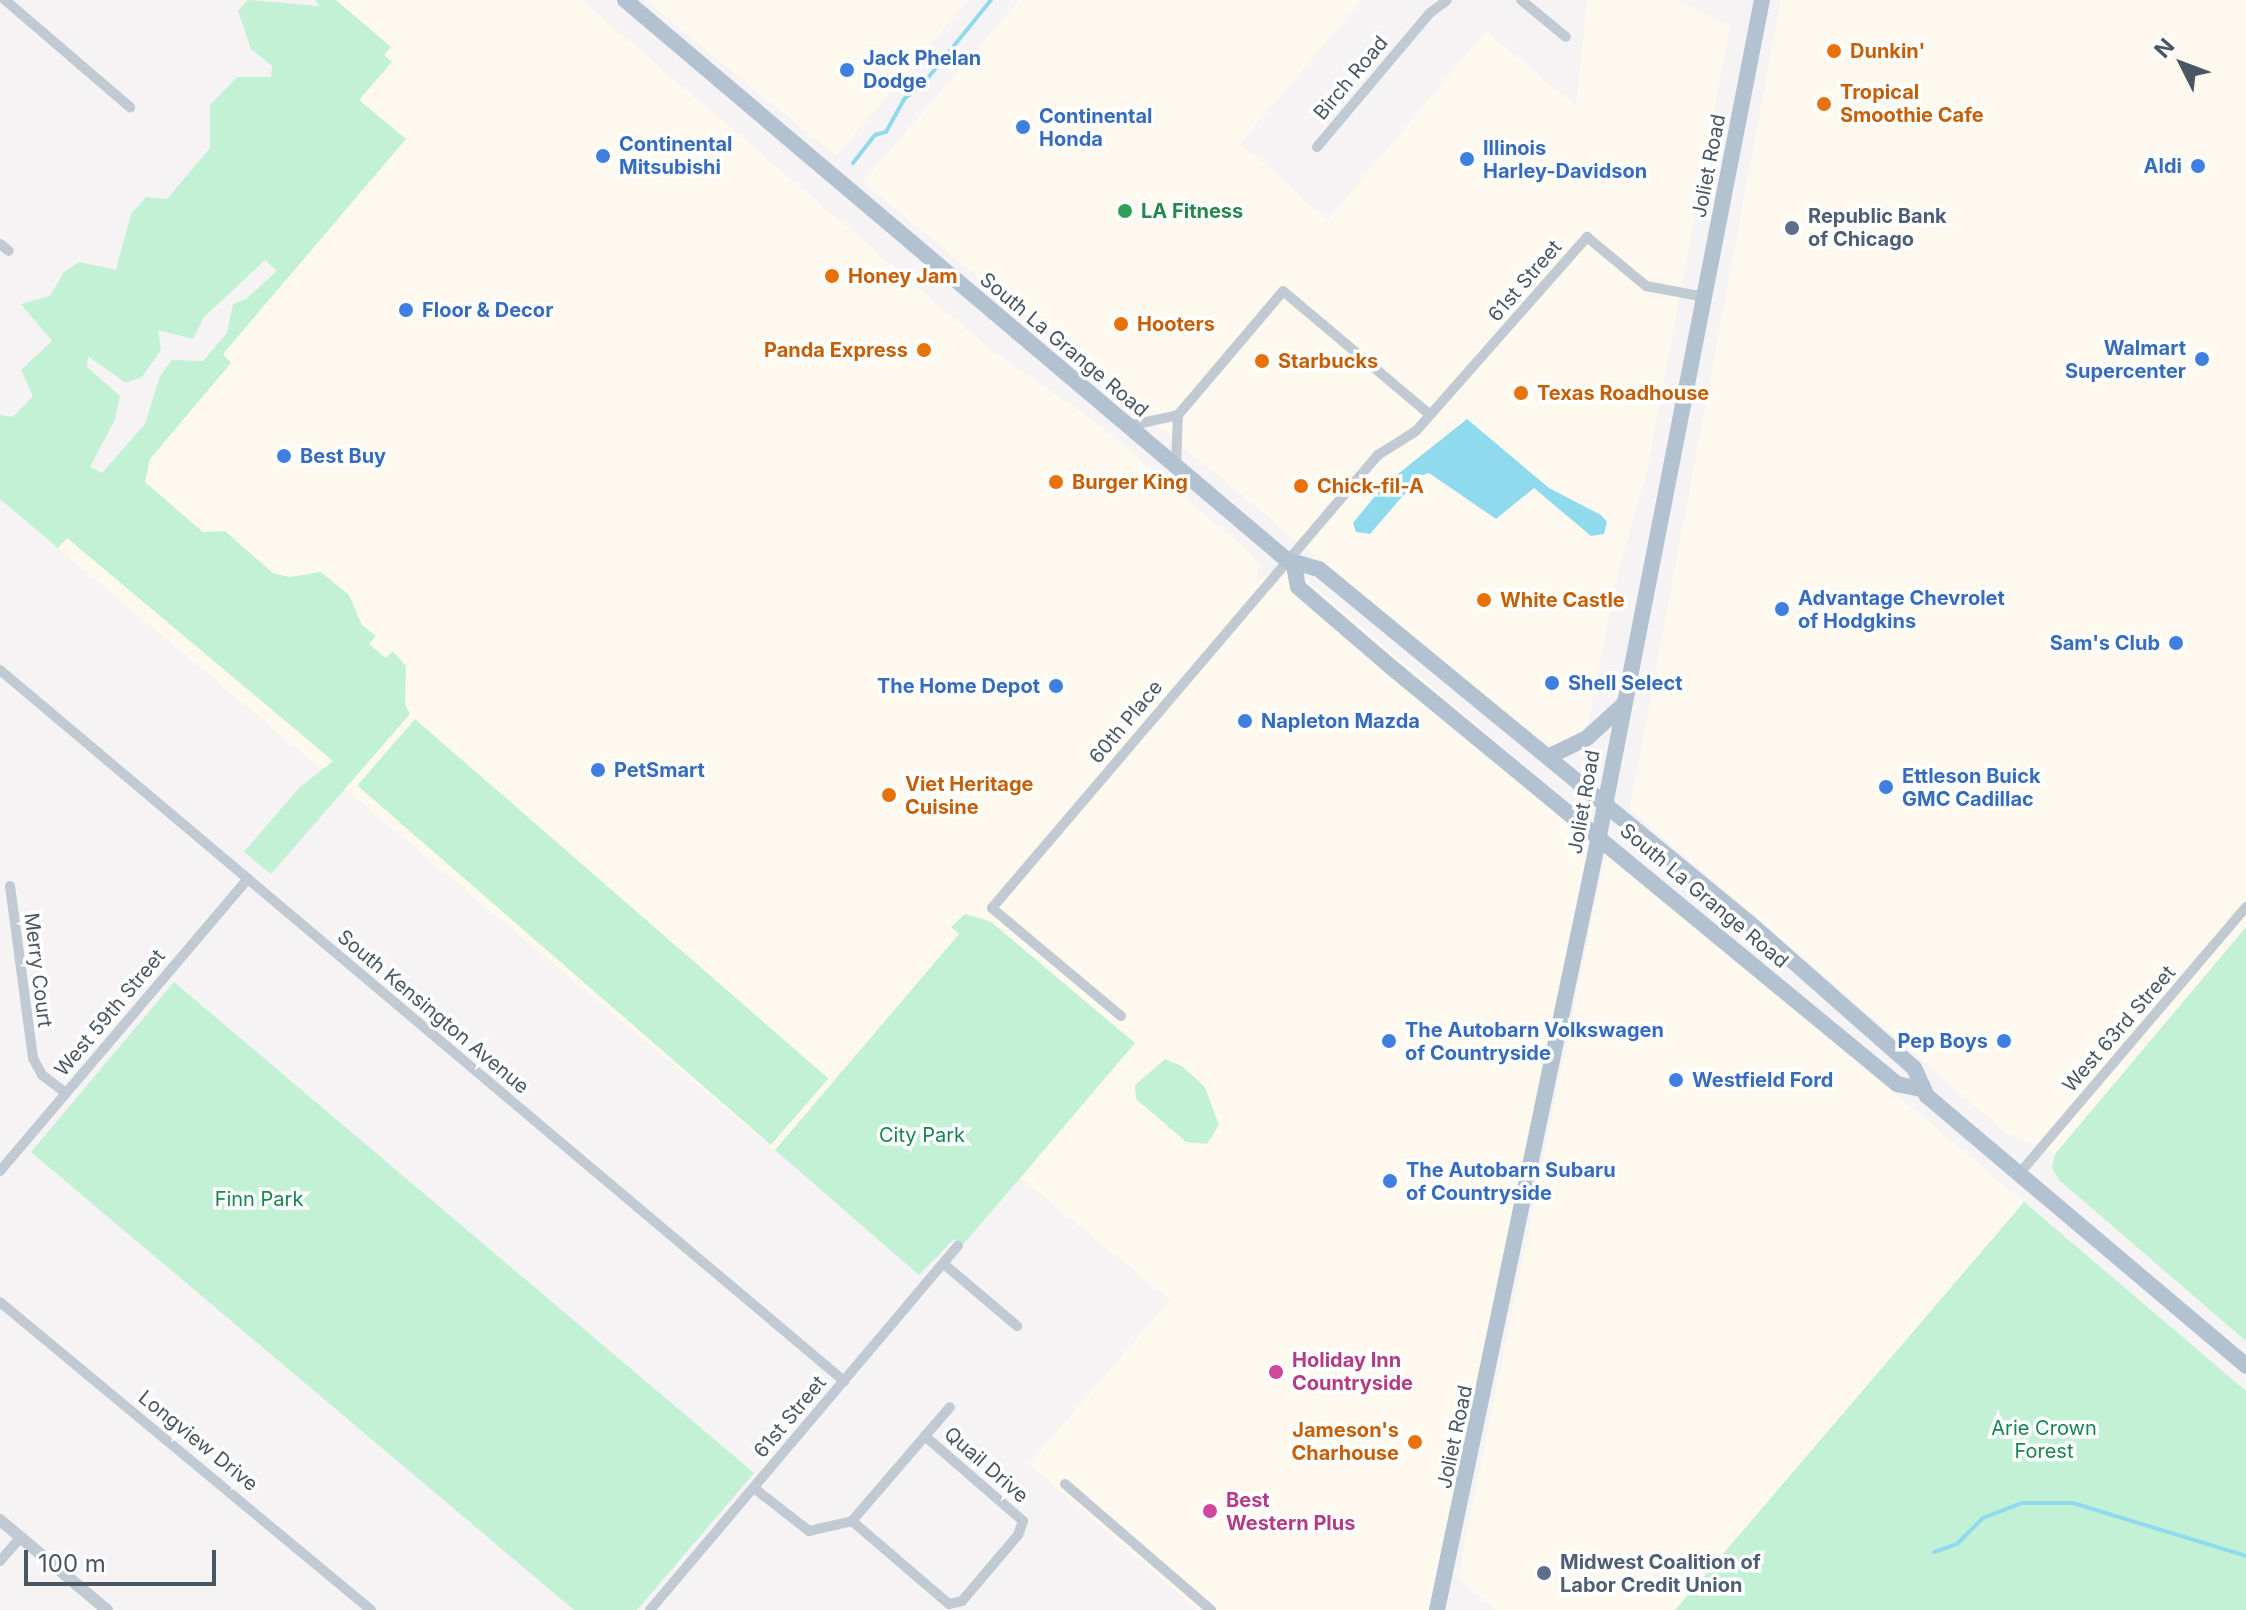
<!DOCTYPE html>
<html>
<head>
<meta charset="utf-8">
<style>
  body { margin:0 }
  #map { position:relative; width:2246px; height:1610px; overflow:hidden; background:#f5f3f3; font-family:Inter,sans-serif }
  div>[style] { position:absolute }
  .commercial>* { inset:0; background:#fdf9ef }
  .green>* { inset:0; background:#c3f1d5; transform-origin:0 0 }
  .water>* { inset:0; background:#90daee }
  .stream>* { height:4px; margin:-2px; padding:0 2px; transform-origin:2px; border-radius:2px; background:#90daee }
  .minor>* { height:10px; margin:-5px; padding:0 5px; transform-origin:5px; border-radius:5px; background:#c1cad2 }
  .tertiary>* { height:12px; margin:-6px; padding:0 6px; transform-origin:6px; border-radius:6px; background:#c1cad2 }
  .primary>* { height:16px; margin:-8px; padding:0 8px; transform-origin:8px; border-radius:8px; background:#b3c2d1 }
  .dots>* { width:22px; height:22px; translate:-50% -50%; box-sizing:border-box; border:4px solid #fff; border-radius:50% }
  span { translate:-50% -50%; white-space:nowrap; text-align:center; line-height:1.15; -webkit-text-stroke:7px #fff; paint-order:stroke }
  .food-label { font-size:20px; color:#c56008; font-weight:700 }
  .left { translate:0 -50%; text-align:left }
  .right { translate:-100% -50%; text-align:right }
  .shop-label { font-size:20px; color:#366cbe; font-weight:700 }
  .street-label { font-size:20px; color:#4a5661 }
  .leisure-label { font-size:20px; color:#27864d; font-weight:700 }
  .service-label { font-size:20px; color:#4e5e75; font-weight:700 }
  .park-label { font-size:20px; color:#17864f }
  .hotel-label { font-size:20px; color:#b23c85; font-weight:700 }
  .north { position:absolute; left:2142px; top:24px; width:80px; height:80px; -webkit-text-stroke:6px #fff; paint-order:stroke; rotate:312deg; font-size:22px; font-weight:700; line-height:32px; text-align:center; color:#4a5661 }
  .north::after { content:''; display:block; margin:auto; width:28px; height:36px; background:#4a5661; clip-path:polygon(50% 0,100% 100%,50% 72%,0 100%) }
  .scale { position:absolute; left:24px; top:1550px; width:192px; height:36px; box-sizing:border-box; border:4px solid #4a5661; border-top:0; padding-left:10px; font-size:24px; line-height:28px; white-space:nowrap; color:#4a5661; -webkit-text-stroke:6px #fff; paint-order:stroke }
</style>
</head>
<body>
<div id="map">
  <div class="commercial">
    <i style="clip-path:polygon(336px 0,581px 0,991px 350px,1090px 417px,1250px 553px,1258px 565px,1256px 581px,1288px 564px,1597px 827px,1437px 1610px,1198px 1610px,1029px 1464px,1170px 1300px,1021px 1178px,1135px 1043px,992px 922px,975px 914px,952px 927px,959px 934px,775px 1150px,58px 548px,405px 140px,359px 100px,391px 62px,384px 55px,391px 47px)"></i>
    <i style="clip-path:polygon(645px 0,968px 0,836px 156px)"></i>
    <i style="clip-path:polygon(1019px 0,1362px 0,1240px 143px,1328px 220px,1486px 31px,1576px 106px,1587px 0,1678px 0,1730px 26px,1647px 471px,1617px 576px,1588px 725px,1572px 742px,1556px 747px,1537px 737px,1482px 694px,863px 182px)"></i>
    <i style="clip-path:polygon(1781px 0,2246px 0,2246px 928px,2055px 1154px,2008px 1134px,1630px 809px)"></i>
    <i style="clip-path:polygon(1606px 851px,2024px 1202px,1675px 1610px,1495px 1610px,1458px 1577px)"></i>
  </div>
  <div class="green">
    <i style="clip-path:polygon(evenodd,248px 0,320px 6px,315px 0,336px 0,391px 47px,384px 55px,392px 62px,359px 100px,406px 139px,223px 354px,231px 363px,150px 459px,145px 482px,203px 532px,225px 531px,273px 573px,289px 577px,321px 572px,349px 595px,362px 625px,376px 636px,369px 644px,386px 658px,393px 651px,406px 666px,405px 704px,410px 714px,271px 874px,244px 852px,299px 788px,333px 761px,67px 538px,58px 548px,0 499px,0 415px,13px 417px,33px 396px,21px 370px,52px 341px,21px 304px,50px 296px,64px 272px,79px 262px,116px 270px,131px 214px,146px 197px,167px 199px,210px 148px,210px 105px,237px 77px,271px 77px,272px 66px,251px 49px,238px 11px,248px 0,265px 260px,277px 271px,246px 299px,233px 304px,227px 333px,203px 361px,172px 360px,160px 376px,145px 424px,102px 473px,90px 467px,115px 419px,120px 396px,87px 367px,88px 356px,126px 383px,142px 377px,161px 350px,158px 330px,193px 339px,204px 317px,265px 260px)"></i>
    <i style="left:415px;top:719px;width:548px;height:88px;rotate:41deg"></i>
    <i style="clip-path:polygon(965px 914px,991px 922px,1135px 1043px,962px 1246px,954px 1239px,919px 1275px,775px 1150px,959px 934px,951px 927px)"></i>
    <i style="clip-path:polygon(2246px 927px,2246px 1341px,2059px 1180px,2052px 1168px,2055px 1154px)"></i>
    <i style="clip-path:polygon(174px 982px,754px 1473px,637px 1610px,574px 1610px,31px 1152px)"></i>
    <i style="clip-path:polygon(1165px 1059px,1182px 1066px,1205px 1087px,1219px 1125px,1207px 1144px,1186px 1142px,1136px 1099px,1135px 1085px)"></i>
    <i style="clip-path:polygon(2024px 1202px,2246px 1391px,2246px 1610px,1675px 1610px)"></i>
  </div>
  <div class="water">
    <i style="clip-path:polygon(1467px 419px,1549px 488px,1601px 515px,1607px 522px,1604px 534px,1591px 536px,1534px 488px,1496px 519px,1429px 473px,1420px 476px,1370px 534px,1356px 532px,1353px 523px,1384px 485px)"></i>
  </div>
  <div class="stream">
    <i style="left:853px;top:163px;width:36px;rotate:-52deg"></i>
    <i style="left:875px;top:135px;width:11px;rotate:-15deg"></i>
    <i style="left:886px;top:132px;width:38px;rotate:-61deg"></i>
    <i style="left:904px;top:99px;width:24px;rotate:-38deg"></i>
    <i style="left:923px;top:84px;width:108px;rotate:-51deg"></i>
    <i style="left:1934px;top:1552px;width:24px;rotate:-19deg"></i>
    <i style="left:1957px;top:1544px;width:37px;rotate:-45deg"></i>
    <i style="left:1983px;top:1518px;width:42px;rotate:-21deg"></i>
    <i style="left:2022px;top:1503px;width:51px"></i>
    <i style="left:2073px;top:1503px;width:181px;rotate:17deg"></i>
  </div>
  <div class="minor">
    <i style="left:5px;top:0;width:165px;rotate:40.6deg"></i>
    <i style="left:1521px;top:0;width:58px;rotate:39.4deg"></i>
    <i style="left:1317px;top:147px;width:175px;rotate:-49.9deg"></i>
    <i style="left:1430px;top:13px;width:21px;rotate:-37deg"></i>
    <i style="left:0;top:244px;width:11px;rotate:38deg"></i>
    <i style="left:1128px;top:426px;width:51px;rotate:-12.4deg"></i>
    <i style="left:1176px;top:466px;width:51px;rotate:-87.8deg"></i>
    <i style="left:1178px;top:415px;width:162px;rotate:-49.7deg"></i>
    <i style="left:1283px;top:291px;width:192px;rotate:40.1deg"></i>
    <i style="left:0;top:670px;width:1104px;rotate:40.11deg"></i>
    <i style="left:10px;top:886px;width:174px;rotate:82.4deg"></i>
    <i style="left:33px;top:1058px;width:19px;rotate:62deg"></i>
    <i style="left:42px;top:1075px;width:30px;rotate:37deg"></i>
    <i style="left:1121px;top:1016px;width:168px;rotate:-140.1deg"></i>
    <i style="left:992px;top:908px;width:595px;rotate:-49.57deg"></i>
    <i style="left:1378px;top:455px;width:45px;rotate:-32.3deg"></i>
    <i style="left:1416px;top:431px;width:259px;rotate:-48.6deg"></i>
    <i style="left:1587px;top:237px;width:77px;rotate:39.7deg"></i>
    <i style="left:1646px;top:286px;width:59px;rotate:10.7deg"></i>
    <i style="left:0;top:1171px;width:383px;rotate:-49.7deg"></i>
    <i style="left:2018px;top:1175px;width:352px;rotate:-49.6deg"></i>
    <i style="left:944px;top:1264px;width:96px;rotate:40.3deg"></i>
    <i style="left:0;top:1302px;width:482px;rotate:39.7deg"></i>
    <i style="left:1065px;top:1484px;width:193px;rotate:40.8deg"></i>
    <i style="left:754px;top:1488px;width:70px;rotate:38deg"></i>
    <i style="left:809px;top:1531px;width:44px;rotate:-13.1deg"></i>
    <i style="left:852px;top:1521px;width:150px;rotate:-49.3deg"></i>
    <i style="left:852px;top:1521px;width:128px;rotate:40.6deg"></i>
    <i style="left:949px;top:1604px;width:13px;rotate:-13deg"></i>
    <i style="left:962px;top:1601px;width:87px;rotate:-49.7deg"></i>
    <i style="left:1018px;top:1535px;width:15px;rotate:-70deg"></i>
    <i style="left:1023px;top:1521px;width:130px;rotate:-139.1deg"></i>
    <i style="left:0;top:1561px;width:32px;rotate:-49deg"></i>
    <i style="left:650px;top:1610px;width:477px;rotate:-49.8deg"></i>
  </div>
  <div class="tertiary">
    <i style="left:0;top:1520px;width:140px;rotate:40.1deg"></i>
  </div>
  <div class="primary">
    <i style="left:625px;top:0;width:867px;rotate:40.23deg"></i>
    <i style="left:1287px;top:560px;width:33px;rotate:16deg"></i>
    <i style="left:1319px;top:569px;width:563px;rotate:39.45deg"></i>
    <i style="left:1754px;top:927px;width:213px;rotate:41.4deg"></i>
    <i style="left:1914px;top:1068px;width:31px;rotate:65deg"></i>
    <i style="left:1927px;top:1096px;width:418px;rotate:40.2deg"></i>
    <i style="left:1294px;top:566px;width:21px;rotate:79deg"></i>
    <i style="left:1298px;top:587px;width:123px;rotate:40.7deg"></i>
    <i style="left:1391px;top:667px;width:656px;rotate:39.49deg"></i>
    <i style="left:1897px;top:1084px;width:24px;rotate:12deg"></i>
    <i style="left:1548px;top:757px;width:43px;rotate:-26deg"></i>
    <i style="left:1587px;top:738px;width:49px;rotate:-42.5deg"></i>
    <i style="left:1437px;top:1610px;width:791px;rotate:-78.18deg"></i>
    <i style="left:1599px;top:836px;width:852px;rotate:-78.97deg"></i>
  </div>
  <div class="dots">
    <i style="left:1834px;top:51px;background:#e8710a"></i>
    <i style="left:847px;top:70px;background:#3f7fe0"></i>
    <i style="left:1824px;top:104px;background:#e8710a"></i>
    <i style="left:1023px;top:127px;background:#3f7fe0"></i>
    <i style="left:603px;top:156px;background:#3f7fe0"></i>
    <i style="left:1467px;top:159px;background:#3f7fe0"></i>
    <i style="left:2198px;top:166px;background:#3f7fe0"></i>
    <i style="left:1125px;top:211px;background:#2e9e5b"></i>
    <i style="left:1792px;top:228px;background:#5c6f8a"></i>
    <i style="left:832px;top:276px;background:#e8710a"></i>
    <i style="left:406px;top:310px;background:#3f7fe0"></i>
    <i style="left:1121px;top:324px;background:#e8710a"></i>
    <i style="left:924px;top:350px;background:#e8710a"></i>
    <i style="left:2202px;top:359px;background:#3f7fe0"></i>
    <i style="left:1262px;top:361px;background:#e8710a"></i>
    <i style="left:1521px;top:393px;background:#e8710a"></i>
    <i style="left:284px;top:456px;background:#3f7fe0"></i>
    <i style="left:1056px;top:482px;background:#e8710a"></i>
    <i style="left:1301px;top:486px;background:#e8710a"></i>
    <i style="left:1484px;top:600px;background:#e8710a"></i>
    <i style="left:1782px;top:609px;background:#3f7fe0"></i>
    <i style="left:2176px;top:643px;background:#3f7fe0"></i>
    <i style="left:1552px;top:683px;background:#3f7fe0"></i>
    <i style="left:1056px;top:686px;background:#3f7fe0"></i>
    <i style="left:1245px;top:721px;background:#3f7fe0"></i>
    <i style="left:598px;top:770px;background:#3f7fe0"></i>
    <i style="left:1886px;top:787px;background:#3f7fe0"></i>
    <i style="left:889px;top:795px;background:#e8710a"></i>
    <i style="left:1389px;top:1041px;background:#3f7fe0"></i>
    <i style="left:2004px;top:1041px;background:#3f7fe0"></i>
    <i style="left:1676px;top:1080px;background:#3f7fe0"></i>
    <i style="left:1390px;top:1181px;background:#3f7fe0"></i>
    <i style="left:1276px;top:1372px;background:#d1479c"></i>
    <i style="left:1415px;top:1442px;background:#e8710a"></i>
    <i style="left:1210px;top:1511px;background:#d1479c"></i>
    <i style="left:1544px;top:1573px;background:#5c6f8a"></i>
  </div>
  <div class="food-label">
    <span class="left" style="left:1850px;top:51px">Dunkin'</span>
    <span class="left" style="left:1840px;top:104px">Tropical<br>Smoothie Cafe</span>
    <span class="left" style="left:848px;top:276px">Honey Jam</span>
    <span class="left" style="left:1137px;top:324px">Hooters</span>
    <span class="right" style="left:908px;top:350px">Panda Express</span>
    <span class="left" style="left:1278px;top:361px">Starbucks</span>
    <span class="left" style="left:1537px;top:393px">Texas Roadhouse</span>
    <span class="left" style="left:1072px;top:482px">Burger King</span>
    <span class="left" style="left:1317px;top:486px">Chick-fil-A</span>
    <span class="left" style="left:1500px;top:600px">White Castle</span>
    <span class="left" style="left:905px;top:796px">Viet Heritage<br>Cuisine</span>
    <span class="right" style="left:1399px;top:1442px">Jameson's<br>Charhouse</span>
  </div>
  <div class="shop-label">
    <span class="left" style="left:863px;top:70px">Jack Phelan<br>Dodge</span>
    <span class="left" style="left:1039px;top:128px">Continental<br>Honda</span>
    <span class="left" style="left:619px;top:156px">Continental<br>Mitsubishi</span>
    <span class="left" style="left:1483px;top:160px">Illinois<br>Harley-Davidson</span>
    <span class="right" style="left:2182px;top:166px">Aldi</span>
    <span class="left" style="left:422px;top:310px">Floor &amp; Decor</span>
    <span class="right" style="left:2186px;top:360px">Walmart<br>Supercenter</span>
    <span class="left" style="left:300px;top:456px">Best Buy</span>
    <span class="left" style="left:1798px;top:610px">Advantage Chevrolet<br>of Hodgkins</span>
    <span class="right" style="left:2160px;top:643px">Sam's Club</span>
    <span class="left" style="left:1568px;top:683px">Shell Select</span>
    <span class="right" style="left:1040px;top:686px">The Home Depot</span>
    <span class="left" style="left:1261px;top:721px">Napleton Mazda</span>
    <span class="left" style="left:614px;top:770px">PetSmart</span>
    <span class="left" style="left:1902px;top:788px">Ettleson Buick<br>GMC Cadillac</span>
    <span class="left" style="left:1405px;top:1042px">The Autobarn Volkswagen<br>of Countryside</span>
    <span class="right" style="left:1988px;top:1041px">Pep Boys</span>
    <span class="left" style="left:1692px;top:1080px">Westfield Ford</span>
    <span class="left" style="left:1406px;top:1182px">The Autobarn Subaru<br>of Countryside</span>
  </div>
  <div class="street-label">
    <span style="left:1351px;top:78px;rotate:-50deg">Birch Road</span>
    <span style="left:1709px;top:166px;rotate:-79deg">Joliet Road</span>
    <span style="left:1525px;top:281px;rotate:-49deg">61st Street</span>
    <span style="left:1064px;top:345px;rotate:40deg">South La Grange Road</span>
    <span style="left:1126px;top:722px;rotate:-50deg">60th Place</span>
    <span style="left:1584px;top:802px;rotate:-80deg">Joliet Road</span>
    <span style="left:1704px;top:896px;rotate:40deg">South La Grange Road</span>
    <span style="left:38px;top:970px;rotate:83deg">Merry Court</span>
    <span style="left:433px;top:1012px;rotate:40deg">South Kensington Avenue</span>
    <span style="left:110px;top:1013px;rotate:-50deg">West 59th Street</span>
    <span style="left:2119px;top:1029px;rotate:-49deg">West 63rd Street</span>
    <span style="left:790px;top:1417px;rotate:-50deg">61st Street</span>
    <span style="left:1455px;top:1437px;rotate:-78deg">Joliet Road</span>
    <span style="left:198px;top:1441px;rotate:39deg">Longview Drive</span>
    <span style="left:986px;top:1465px;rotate:41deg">Quail Drive</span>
  </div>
  <div class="leisure-label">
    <span class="left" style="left:1141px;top:211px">LA Fitness</span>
  </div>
  <div class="service-label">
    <span class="left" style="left:1808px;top:228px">Republic Bank<br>of Chicago</span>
    <span class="left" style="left:1560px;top:1574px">Midwest Coalition of<br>Labor Credit Union</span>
  </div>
  <div class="park-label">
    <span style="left:922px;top:1135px">City Park</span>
    <span style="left:259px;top:1199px">Finn Park</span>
    <span style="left:2044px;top:1440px">Arie Crown<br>Forest</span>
  </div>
  <div class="hotel-label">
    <span class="left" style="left:1292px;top:1372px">Holiday Inn<br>Countryside</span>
    <span class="left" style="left:1226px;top:1512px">Best<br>Western Plus</span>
  </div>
  <div class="north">N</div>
  <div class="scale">100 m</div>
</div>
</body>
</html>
